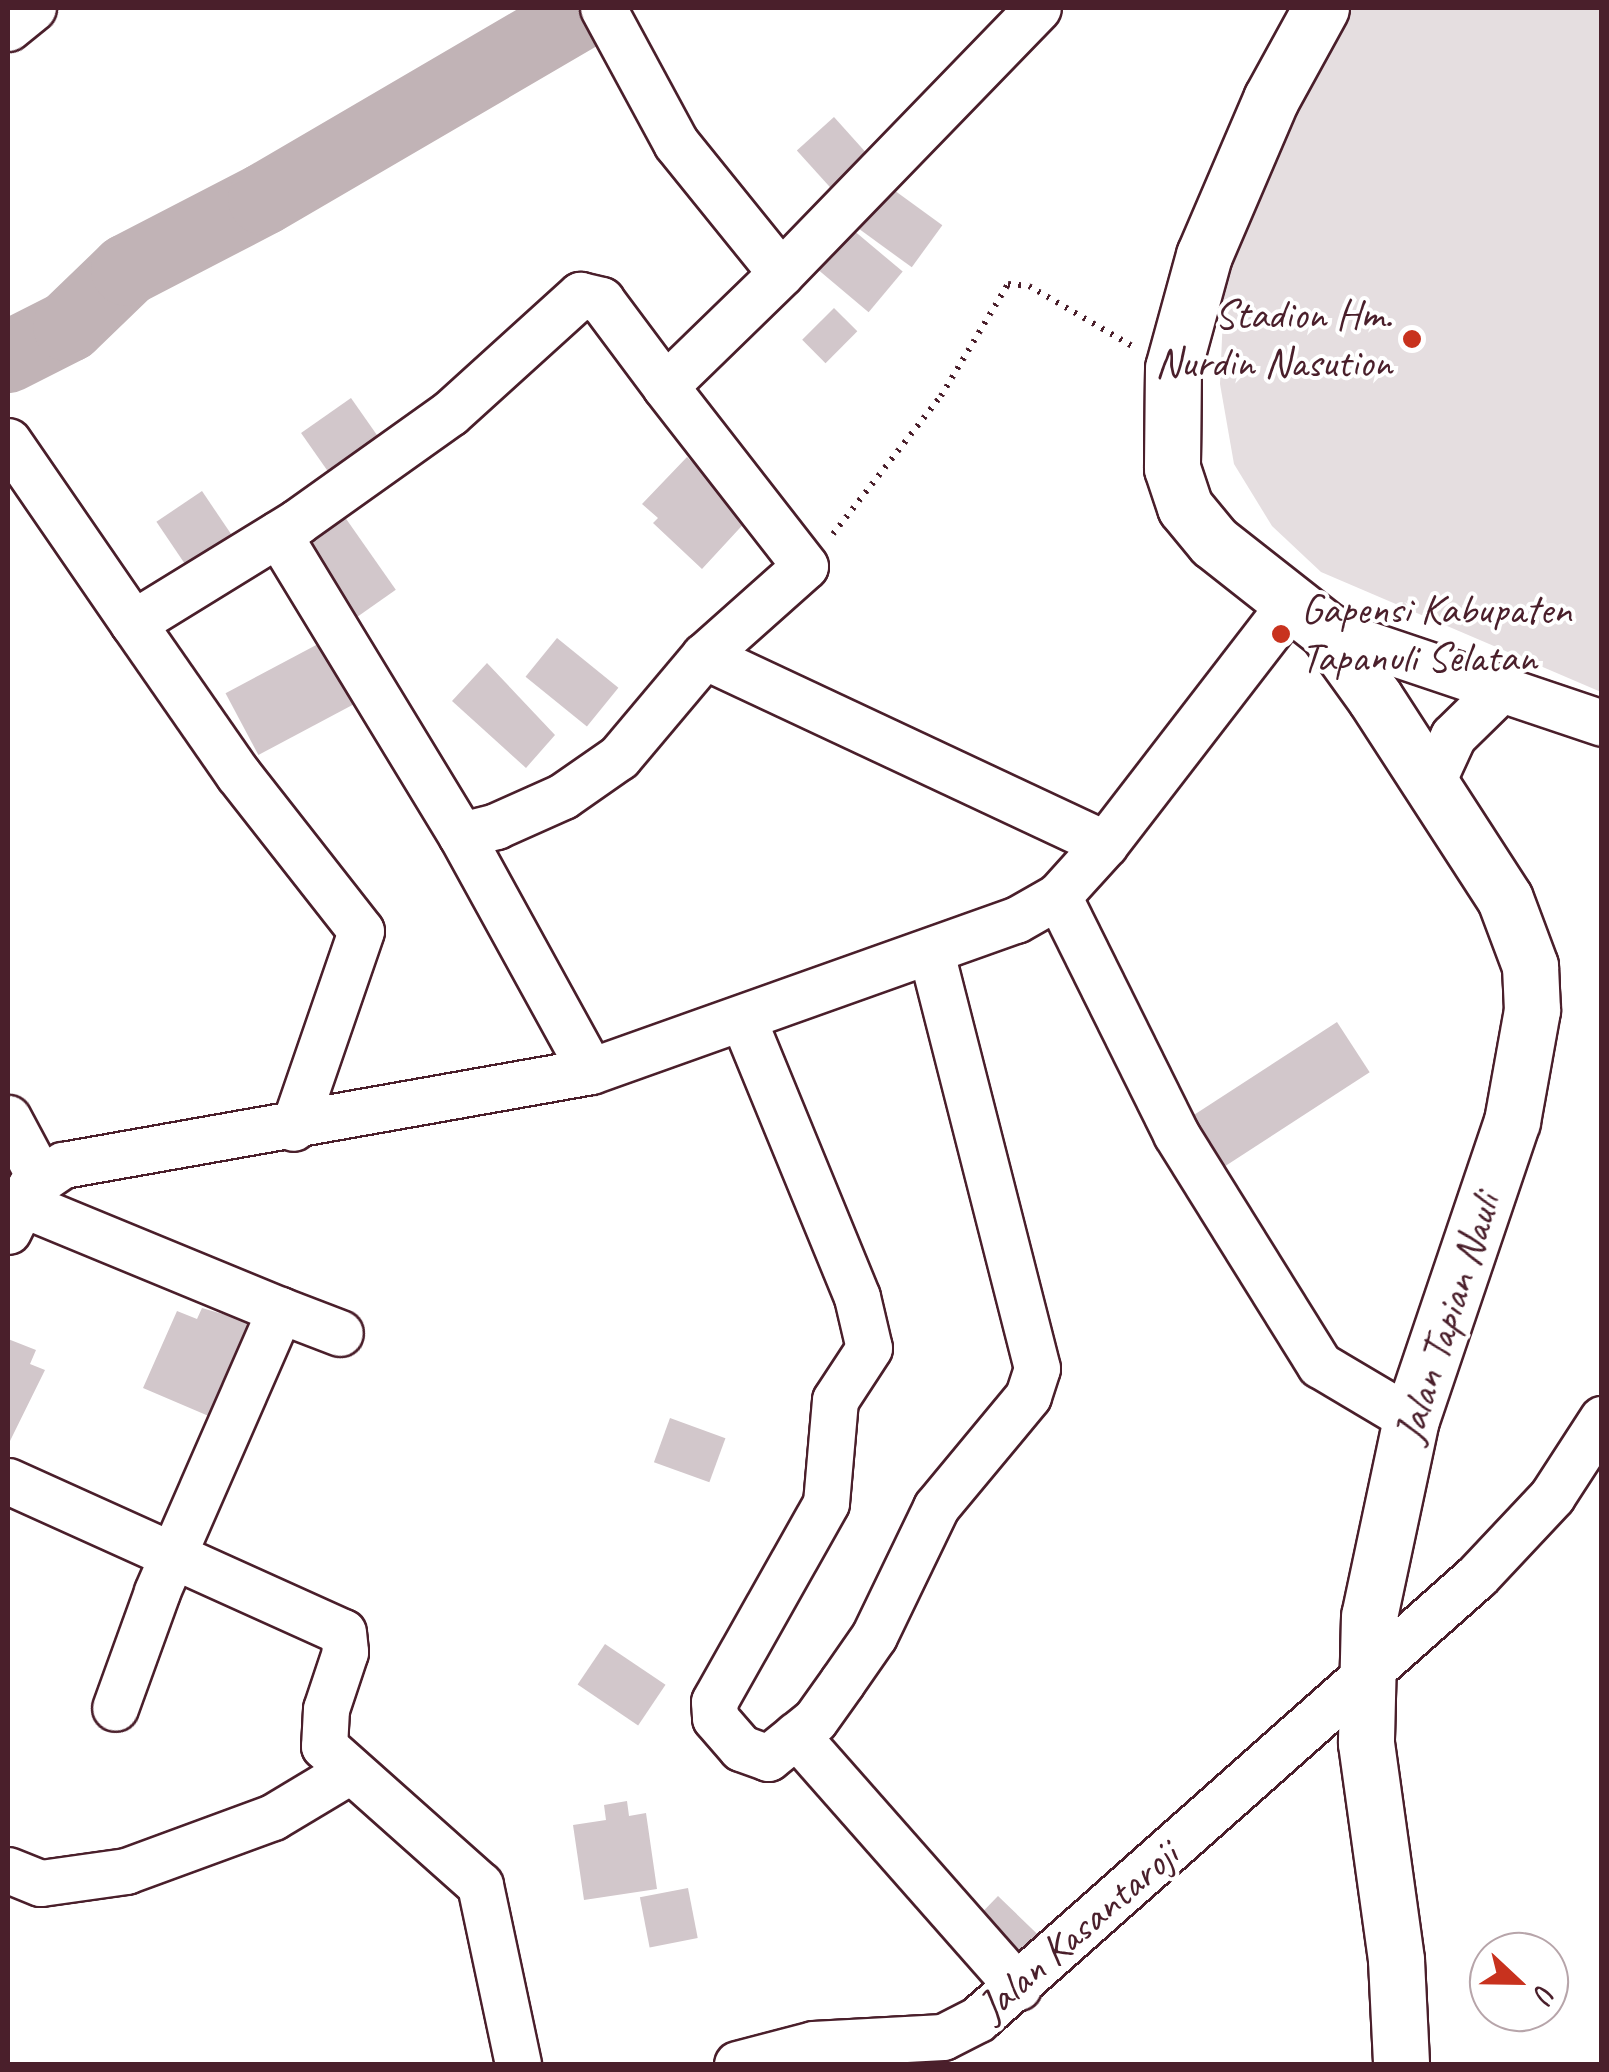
<!DOCTYPE html>
<html>
<head>
<meta charset="utf-8">
<style>
  body { margin:0 }
  #map { position:relative; width:1609px; height:2072px; overflow:hidden; background:#fff; font-family:Caveat,sans-serif }
  div>[style] { position:absolute }
  .green>* { inset:0; background:#e5dee0 }
  .river>* { height:72px; margin:-36px; padding:0 36px; transform-origin:36px; border-radius:36px; background:#c1b3b6 }
  .building>* { inset:0; background:#d2c7cb; transform-origin:0 0 }
  .path>* { height:6px; margin-top:-3px; transform-origin:0; background:repeating-linear-gradient(90deg,#4a1f2b 0 2.5px,transparent 0 10.5px) }
  .roads { filter:drop-shadow(2px 0 #4a1f2b) drop-shadow(-2px 0 #4a1f2b) drop-shadow(0 2px #4a1f2b) drop-shadow(0 -2px #4a1f2b) }
  .minor>* { height:45px; margin:-22.5px; padding:0 22.5px; transform-origin:22.5px; border-radius:22.5px; background:#fff }
  .major>* { height:55px; margin:-27.5px; padding:0 27.5px; transform-origin:27.5px; border-radius:27.5px; background:#fff }
  .dots>* { width:28px; height:28px; translate:-50% -50%; box-sizing:border-box; border:5px solid #fff; border-radius:50% }
  span { translate:-50% -50%; white-space:nowrap; text-align:center; line-height:1.15; -webkit-text-stroke:8px #fff; paint-order:stroke }
  .poi-label { font-size:42px; color:#4a1f2b }
  .right { translate:-100% -50%; text-align:right }
  .left { translate:0 -50%; text-align:left }
  .street-label { font-size:42px; color:#4a1f2b }
  .frame { position:absolute; inset:0; border:10px solid #4a1f2b; pointer-events:none }
  .north { position:absolute; left:1469px; top:1932px; width:100px; height:100px; box-sizing:border-box; background:#fff; border:2px solid #b7a5aa; border-radius:50%; rotate:112deg; font-size:28px; font-weight:700; line-height:40px; text-align:center; color:#4a1f2b }
  .north::after { content:''; display:block; margin:auto; width:35px; height:45px; background:#c8321e; clip-path:polygon(50% 0,100% 100%,50% 72%,0 100%) }
</style>
</head>
<body>
<div id="map">
  <div class="green">
    <i style="clip-path:polygon(1341px 8px,1601px 8px,1601px 692px,1321px 572px,1272px 526px,1234px 464px,1220px 384px,1224px 293px,1250px 200px)"></i>
  </div>
  <div class="river">
    <i style="left:8px;top:357px;width:68px;rotate:-26.9deg"></i>
    <i style="left:69px;top:326px;width:81px;rotate:-44deg"></i>
    <i style="left:127px;top:270px;width:154px;rotate:-27.4deg"></i>
    <i style="left:264px;top:199px;width:379px;rotate:-30.3deg"></i>
  </div>
  <div class="building">
    <i style="left:834px;top:117px;width:50px;height:50px;rotate:48deg"></i>
    <i style="left:876px;top:177px;width:82px;height:52px;rotate:36deg"></i>
    <i style="left:846px;top:224px;width:74px;height:53px;rotate:40deg"></i>
    <i style="left:834px;top:308px;width:33px;height:45px;rotate:45deg"></i>
    <i style="left:351px;top:398px;width:55px;height:61px;rotate:55deg"></i>
    <i style="clip-path:polygon(687px 457px,750px 517px,702px 569px,653px 523px,658px 518px,642px 504px)"></i>
    <i style="left:202px;top:491px;width:55px;height:55px;rotate:56deg"></i>
    <i style="left:335px;top:503px;width:106px;height:56px;rotate:55deg"></i>
    <i style="left:557px;top:638px;width:79px;height:50px;rotate:39deg"></i>
    <i style="left:320px;top:643px;width:70px;height:107px;rotate:62deg"></i>
    <i style="clip-path:polygon(487px 663px,555px 735px,526px 768px,452px 701px)"></i>
    <i style="left:1337px;top:1022px;width:60px;height:190px;rotate:57deg"></i>
    <i style="clip-path:polygon(202px 1308px,260px 1325px,218px 1420px,143px 1388px,177px 1311px,197px 1319px)"></i>
    <i style="clip-path:polygon(8px 1339px,36px 1350px,30px 1364px,45px 1370px,10px 1441px)"></i>
    <i style="left:670px;top:1418px;width:59px;height:47px;rotate:20deg"></i>
    <i style="left:605px;top:1644px;width:73px;height:49px;rotate:34deg"></i>
    <i style="clip-path:polygon(627px 1801px,629px 1816px,646px 1813px,657px 1889px,584px 1900px,573px 1825px,606px 1820px,604px 1805px)"></i>
    <i style="left:688px;top:1888px;width:51px;height:49px;rotate:79deg"></i>
    <i style="left:998px;top:1896px;width:64px;height:37px;rotate:44deg"></i>
  </div>
  <div class="path">
    <i style="left:833px;top:534px;width:175px;rotate:-52deg"></i>
    <i style="left:941px;top:396px;width:131px;rotate:-59.1deg"></i>
    <i style="left:1008px;top:284px;width:21px;rotate:5deg"></i>
    <i style="left:1029px;top:286px;width:119px;rotate:30.2deg"></i>
  </div>
  <div class="roads">
    <div class="minor">
      <i style="left:603px;top:8px;width:153px;rotate:61.6deg"></i>
      <i style="left:676px;top:143px;width:167px;rotate:51.1deg"></i>
      <i style="left:781px;top:273px;width:369px;rotate:-45.9deg"></i>
      <i style="left:8px;top:28px;width:32px;rotate:-39deg"></i>
      <i style="left:8px;top:441px;width:221px;rotate:55.5deg"></i>
      <i style="left:133px;top:623px;width:193px;rotate:-31.6deg"></i>
      <i style="left:297px;top:522px;width:188px;rotate:-35.5deg"></i>
      <i style="left:450px;top:413px;width:176px;rotate:-42.2deg"></i>
      <i style="left:580px;top:295px;width:22px;rotate:13deg"></i>
      <i style="left:601px;top:300px;width:107px;rotate:53.3deg"></i>
      <i style="left:665px;top:386px;width:162px;rotate:-44.2deg"></i>
      <i style="left:278px;top:534px;width:352px;rotate:58.7deg"></i>
      <i style="left:461px;top:835px;width:36px;rotate:-14deg"></i>
      <i style="left:496px;top:826px;width:73px;rotate:-24.1deg"></i>
      <i style="left:563px;top:796px;width:68px;rotate:-34.9deg"></i>
      <i style="left:619px;top:757px;width:132px;rotate:-49.9deg"></i>
      <i style="left:704px;top:656px;width:135px;rotate:-41.7deg"></i>
      <i style="left:805px;top:566px;width:228px;rotate:-127.9deg"></i>
      <i style="left:133px;top:623px;width:184px;rotate:55.2deg"></i>
      <i style="left:238px;top:774px;width:199px;rotate:51.9deg"></i>
      <i style="left:361px;top:931px;width:208px;rotate:109deg"></i>
      <i style="left:1326px;top:630px;width:291px;rotate:18.6deg"></i>
      <i style="left:704px;top:656px;width:443px;rotate:25.1deg"></i>
      <i style="left:1430px;top:786px;width:55px;rotate:-65.3deg"></i>
      <i style="left:1453px;top:736px;width:70px;rotate:-44.4deg"></i>
      <i style="left:461px;top:835px;width:269px;rotate:61.2deg"></i>
      <i style="left:1058px;top:896px;width:266px;rotate:63.6deg"></i>
      <i style="left:1176px;top:1134px;width:272px;rotate:58.1deg"></i>
      <i style="left:1320px;top:1365px;width:106px;rotate:30.7deg"></i>
      <i style="left:743px;top:1019px;width:300px;rotate:67.7deg"></i>
      <i style="left:857px;top:1297px;width:52px;rotate:76.8deg"></i>
      <i style="left:869px;top:1348px;width:62px;rotate:123.2deg"></i>
      <i style="left:835px;top:1400px;width:103px;rotate:95deg"></i>
      <i style="left:826px;top:1503px;width:228px;rotate:119.4deg"></i>
      <i style="left:714px;top:1702px;width:16px;rotate:86deg"></i>
      <i style="left:715px;top:1718px;width:40px;rotate:49deg"></i>
      <i style="left:741px;top:1748px;width:29px;rotate:20deg"></i>
      <i style="left:768px;top:1758px;width:60px;rotate:-39deg"></i>
      <i style="left:815px;top:1720px;width:47px;rotate:-54.6deg"></i>
      <i style="left:842px;top:1682px;width:56px;rotate:-55.2deg"></i>
      <i style="left:874px;top:1636px;width:143px;rotate:-64.3deg"></i>
      <i style="left:936px;top:1507px;width:144px;rotate:-50.3deg"></i>
      <i style="left:1028px;top:1396px;width:29px;rotate:-72deg"></i>
      <i style="left:1037px;top:1368px;width:429px;rotate:-104.3deg"></i>
      <i style="left:8px;top:1118px;width:68px;rotate:61.9deg"></i>
      <i style="left:20px;top:1203px;width:281px;rotate:22.4deg"></i>
      <i style="left:280px;top:1310px;width:308px;rotate:113.6deg"></i>
      <i style="left:157px;top:1592px;width:123px;rotate:109.9deg"></i>
      <i style="left:8px;top:1231px;width:49px;rotate:-63.4deg"></i>
      <i style="left:30px;top:1187px;width:40px;rotate:-34deg"></i>
      <i style="left:63px;top:1165px;width:536px;rotate:-10.09deg"></i>
      <i style="left:591px;top:1071px;width:451px;rotate:-19.6deg"></i>
      <i style="left:1016px;top:920px;width:48px;rotate:-29.7deg"></i>
      <i style="left:1058px;top:896px;width:70px;rotate:-47.9deg"></i>
      <i style="left:1105px;top:844px;width:308px;rotate:-52.4deg"></i>
      <i style="left:280px;top:1310px;width:64px;rotate:21deg"></i>
      <i style="left:8px;top:1481px;width:367px;rotate:24.3deg"></i>
      <i style="left:343px;top:1632px;width:20px;rotate:84deg"></i>
      <i style="left:345px;top:1652px;width:60px;rotate:108.4deg"></i>
      <i style="left:326px;top:1709px;width:37px;rotate:93deg"></i>
      <i style="left:324px;top:1746px;width:209px;rotate:41.7deg"></i>
      <i style="left:480px;top:1885px;width:183px;rotate:78deg"></i>
      <i style="left:796px;top:1735px;width:336px;rotate:48.6deg"></i>
      <i style="left:8px;top:1870px;width:35px;rotate:22deg"></i>
      <i style="left:41px;top:1883px;width:86px;rotate:-8deg"></i>
      <i style="left:126px;top:1871px;width:157px;rotate:-20.2deg"></i>
      <i style="left:273px;top:1817px;width:87px;rotate:-31deg"></i>
      <i style="left:737px;top:2064px;width:79px;rotate:-14.7deg"></i>
      <i style="left:813px;top:2044px;width:130px;rotate:-3.1deg"></i>
      <i style="left:943px;top:2037px;width:39px;rotate:-27deg"></i>
      <i style="left:978px;top:2019px;width:667px;rotate:-41.6deg"></i>
      <i style="left:1477px;top:1576px;width:110px;rotate:-46.8deg"></i>
      <i style="left:1552px;top:1496px;width:92px;rotate:-57deg"></i>
    </div>
    <div class="major">
      <i style="left:1321px;top:8px;width:104px;rotate:118.8deg"></i>
      <i style="left:1271px;top:99px;width:170px;rotate:113.2deg"></i>
      <i style="left:1204px;top:255px;width:117px;rotate:105.3deg"></i>
      <i style="left:1173px;top:368px;width:100px;rotate:90.6deg"></i>
      <i style="left:1172px;top:468px;width:41px;rotate:71.6deg"></i>
      <i style="left:1185px;top:507px;width:45px;rotate:50.4deg"></i>
      <i style="left:1214px;top:542px;width:142px;rotate:38.2deg"></i>
      <i style="left:1326px;top:630px;width:84px;rotate:54.2deg"></i>
      <i style="left:1375px;top:698px;width:239px;rotate:57.1deg"></i>
      <i style="left:1505px;top:899px;width:72px;rotate:69.5deg"></i>
      <i style="left:1530px;top:966px;width:44px;rotate:87.4deg"></i>
      <i style="left:1532px;top:1010px;width:113px;rotate:100.2deg"></i>
      <i style="left:1512px;top:1121px;width:315px;rotate:108.7deg"></i>
      <i style="left:1411px;top:1419px;width:201px;rotate:102deg"></i>
      <i style="left:1369px;top:1616px;width:127px;rotate:91.4deg"></i>
      <i style="left:1366px;top:1743px;width:219px;rotate:82.1deg"></i>
      <i style="left:1396px;top:1960px;width:104px;rotate:87.2deg"></i>
    </div>
  </div>
  <div class="dots">
    <i style="left:1412px;top:339px;background:#c8321e"></i>
    <i style="left:1281px;top:634px;background:#c8321e"></i>
  </div>
  <div class="poi-label">
    <span class="right" style="left:1392px;top:339px">Stadion Hm.<br>Nurdin Nasution</span>
    <span class="left" style="left:1301px;top:634px">Gapensi Kabupaten<br>Tapanuli Selatan</span>
  </div>
  <div class="street-label">
    <span style="left:1448px;top:1318px;rotate:-72deg">Jalan Tapian Nauli</span>
    <span style="left:1078px;top:1931px;rotate:-41deg">Jalan Kasantaroji</span>
  </div>
  <div class="frame"></div>
  <div class="north">U</div>
</div>
</body>
</html>
